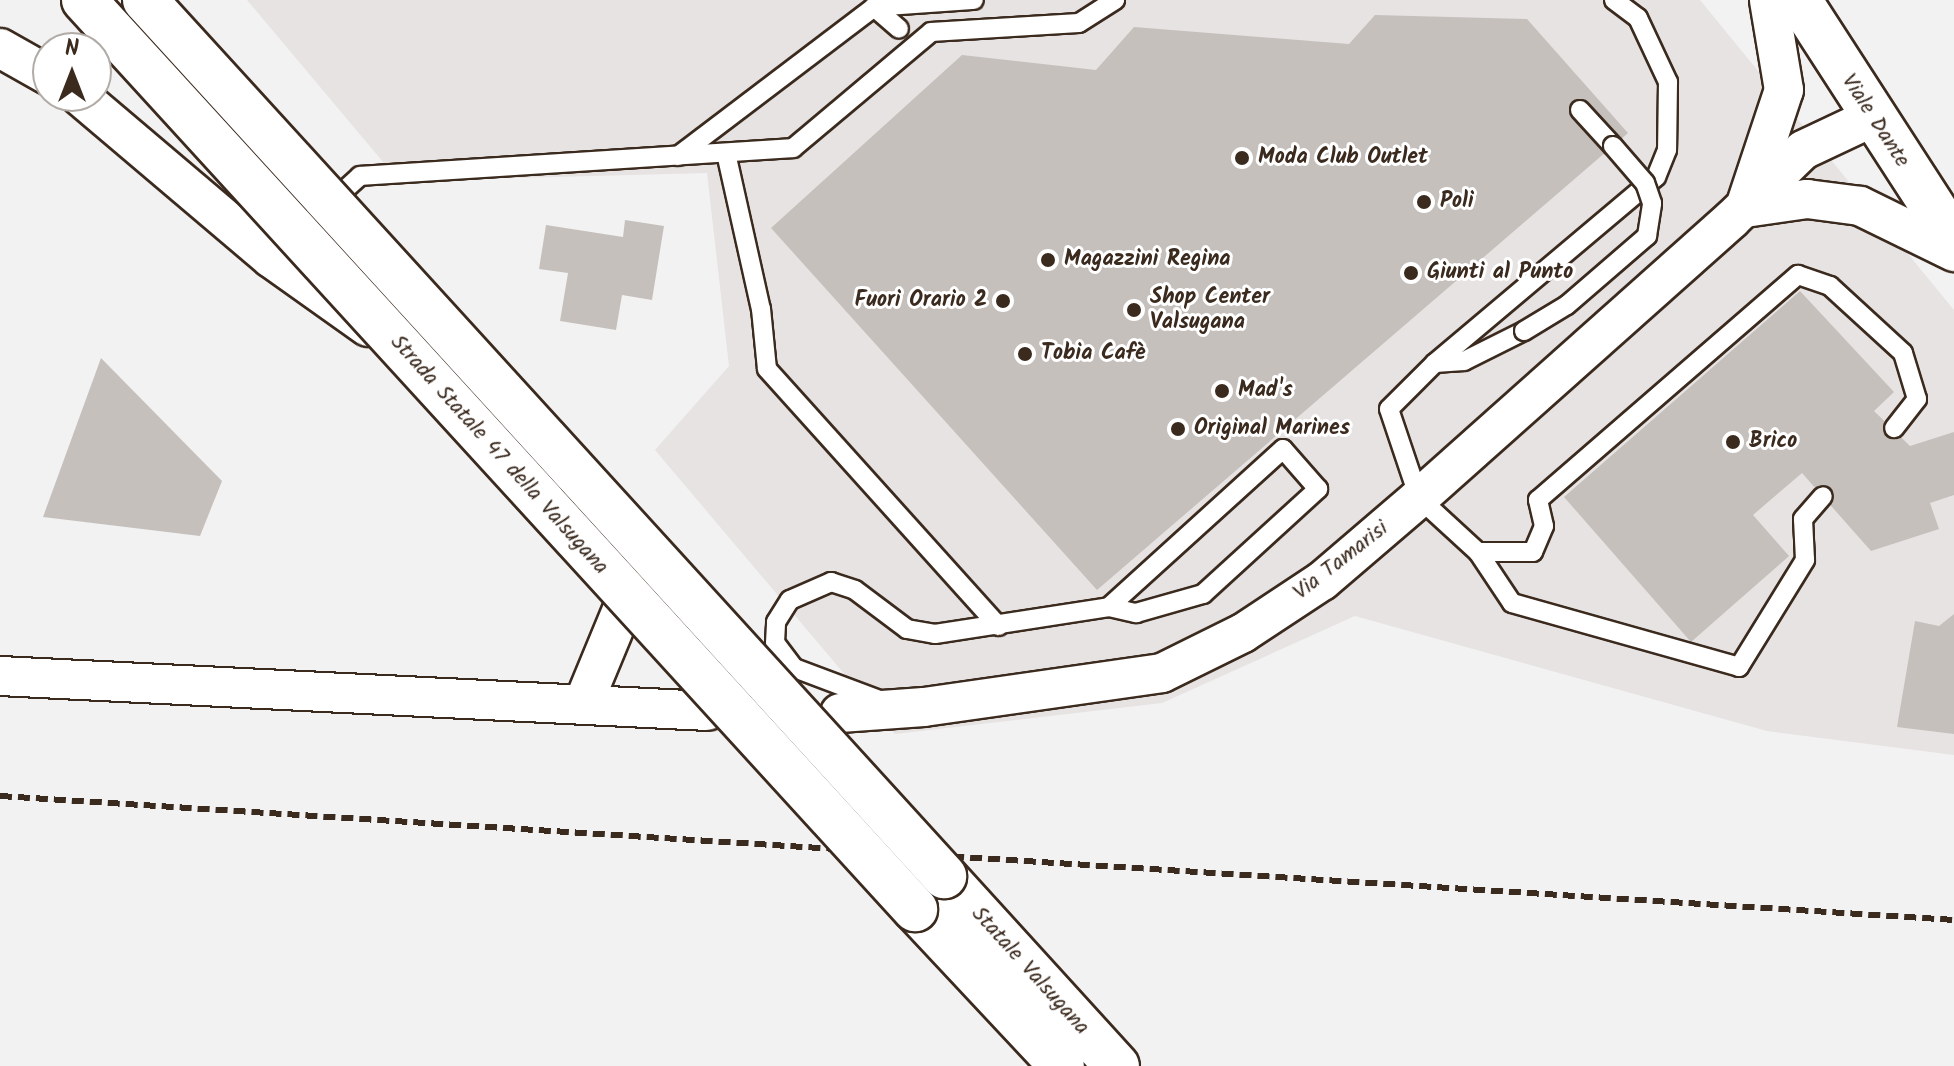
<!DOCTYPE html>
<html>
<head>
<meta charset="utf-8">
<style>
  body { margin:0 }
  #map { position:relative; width:1954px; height:1066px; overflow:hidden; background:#f3f2f2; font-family:Kalam,sans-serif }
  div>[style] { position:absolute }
  .built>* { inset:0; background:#e6e3e2 }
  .building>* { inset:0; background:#c6c0bd }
  .roads { filter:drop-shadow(2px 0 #3b2a1e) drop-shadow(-2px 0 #3b2a1e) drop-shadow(0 2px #3b2a1e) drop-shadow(0 -2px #3b2a1e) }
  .service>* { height:18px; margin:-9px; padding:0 9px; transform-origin:9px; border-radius:9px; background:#fff }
  .minor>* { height:38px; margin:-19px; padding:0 19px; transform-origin:19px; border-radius:19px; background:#fff }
  .secondary>* { height:44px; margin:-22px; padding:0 22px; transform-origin:22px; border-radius:22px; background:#fff }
  .trunk>* { height:44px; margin:-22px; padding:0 22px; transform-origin:22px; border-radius:22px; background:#fff }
  .rail>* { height:6px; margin-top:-3px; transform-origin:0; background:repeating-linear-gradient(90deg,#3b2a1e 0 12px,transparent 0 18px) }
  .bridges { filter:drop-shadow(2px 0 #3b2a1e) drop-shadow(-2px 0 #3b2a1e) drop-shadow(0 2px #3b2a1e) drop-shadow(0 -2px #3b2a1e) }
  .service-bridge>* { height:18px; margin:-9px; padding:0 9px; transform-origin:9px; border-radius:9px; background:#fff }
  .trunk-bridge>* { height:44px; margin:-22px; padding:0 22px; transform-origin:22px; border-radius:22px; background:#fff }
  .dots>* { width:22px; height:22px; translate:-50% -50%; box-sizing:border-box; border:4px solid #fff; border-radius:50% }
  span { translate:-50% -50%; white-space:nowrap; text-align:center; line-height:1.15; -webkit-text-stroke:6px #fff; paint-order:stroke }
  .street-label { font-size:22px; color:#3b2a1e }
  .poi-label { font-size:22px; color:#3b2a1e; font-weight:700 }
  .left { translate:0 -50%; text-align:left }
  .right { translate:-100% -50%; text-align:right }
  .north { position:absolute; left:32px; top:32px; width:80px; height:80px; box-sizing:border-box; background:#fff; border:2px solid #b1aaa5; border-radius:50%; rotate:0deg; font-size:22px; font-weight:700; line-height:32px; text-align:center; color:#3b2a1e }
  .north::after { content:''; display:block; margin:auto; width:28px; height:36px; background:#3b2a1e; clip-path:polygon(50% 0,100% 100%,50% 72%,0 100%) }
</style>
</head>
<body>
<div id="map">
  <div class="built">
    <i style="clip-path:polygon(247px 0,1700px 0,1954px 310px,1954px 755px,1767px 731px,1355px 616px,1162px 703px,895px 734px,655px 450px,729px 366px,707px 173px,399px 181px)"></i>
  </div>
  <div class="building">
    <i style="clip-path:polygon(1375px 15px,1527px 19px,1628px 133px,1097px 590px,771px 228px,962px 55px,1096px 70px,1134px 27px,1349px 44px)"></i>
    <i style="clip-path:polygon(625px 220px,664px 226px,652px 300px,622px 295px,616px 330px,560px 321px,568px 273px,539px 269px,546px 225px,623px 237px)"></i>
    <i style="clip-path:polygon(1800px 291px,1894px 392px,1874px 411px,1910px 446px,1954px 432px,1954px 495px,1930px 503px,1939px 529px,1871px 551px,1802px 473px,1753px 515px,1789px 556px,1691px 642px,1564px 497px)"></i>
    <i style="clip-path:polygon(101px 358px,222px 481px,200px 536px,43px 517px)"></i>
    <i style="clip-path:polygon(1954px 614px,1954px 734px,1897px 727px,1915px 621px,1939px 626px)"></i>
  </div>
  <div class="roads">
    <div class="service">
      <i style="left:1614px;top:0;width:30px;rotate:37deg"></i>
      <i style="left:1638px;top:18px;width:71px;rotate:64.9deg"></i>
      <i style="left:1668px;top:82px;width:68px;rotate:90.8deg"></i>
      <i style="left:1667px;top:150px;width:29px;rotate:112deg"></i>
      <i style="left:1656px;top:177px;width:289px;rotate:139.9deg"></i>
      <i style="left:1435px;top:363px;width:65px;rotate:135deg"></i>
      <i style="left:1389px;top:409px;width:94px;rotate:71.4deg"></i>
      <i style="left:1419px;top:498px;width:80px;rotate:42.5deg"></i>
      <i style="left:1478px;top:552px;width:61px;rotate:56.3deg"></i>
      <i style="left:1512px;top:603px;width:236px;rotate:15.7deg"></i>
      <i style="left:1739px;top:667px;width:126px;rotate:-58.3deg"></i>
      <i style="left:1805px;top:560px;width:41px;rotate:-92.8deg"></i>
      <i style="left:1803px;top:519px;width:30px;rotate:-49deg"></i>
      <i style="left:874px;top:7px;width:33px;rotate:41deg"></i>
      <i style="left:1580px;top:110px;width:49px;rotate:47.5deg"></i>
      <i style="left:726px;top:153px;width:160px;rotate:77.4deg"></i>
      <i style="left:761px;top:309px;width:60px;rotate:84.3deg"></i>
      <i style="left:767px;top:369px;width:346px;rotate:48deg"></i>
      <i style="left:678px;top:156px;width:246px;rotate:-37.2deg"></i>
      <i style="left:874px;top:7px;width:100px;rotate:-4deg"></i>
      <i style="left:328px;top:205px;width:43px;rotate:-42.2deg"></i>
      <i style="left:360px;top:176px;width:434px;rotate:-3.7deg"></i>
      <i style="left:793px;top:148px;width:180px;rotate:-40deg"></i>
      <i style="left:931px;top:32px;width:148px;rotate:-3.5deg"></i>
      <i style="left:1079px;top:23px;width:43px;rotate:-32.6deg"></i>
      <i style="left:1435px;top:363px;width:29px;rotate:-4deg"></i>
      <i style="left:1464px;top:361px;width:67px;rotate:-26.6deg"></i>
      <i style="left:1478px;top:552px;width:55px"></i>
      <i style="left:1533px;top:552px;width:28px;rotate:-67deg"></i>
      <i style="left:1544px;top:526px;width:27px;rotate:-103deg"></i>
      <i style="left:1538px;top:500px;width:344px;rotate:-40.9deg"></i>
      <i style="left:1798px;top:275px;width:34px;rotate:19deg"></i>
      <i style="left:1830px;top:286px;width:99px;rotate:42.5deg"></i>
      <i style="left:1903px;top:353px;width:48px;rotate:73.1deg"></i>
      <i style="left:1917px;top:399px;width:37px;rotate:128deg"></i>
      <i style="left:882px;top:701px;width:94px;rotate:-159.4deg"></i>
      <i style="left:794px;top:668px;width:31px;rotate:-127deg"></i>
      <i style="left:775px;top:643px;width:21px;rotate:-87deg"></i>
      <i style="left:776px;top:622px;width:26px;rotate:-58deg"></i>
      <i style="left:790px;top:600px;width:45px;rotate:-23.7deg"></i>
      <i style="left:831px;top:582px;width:25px;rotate:18deg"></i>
      <i style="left:855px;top:590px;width:65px;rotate:36.9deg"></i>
      <i style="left:907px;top:629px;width:28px;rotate:10deg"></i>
      <i style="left:935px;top:634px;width:176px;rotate:-8.8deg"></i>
      <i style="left:1109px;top:607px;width:28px;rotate:13deg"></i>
      <i style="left:1136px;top:613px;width:70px;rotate:-15.8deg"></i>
      <i style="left:1203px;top:594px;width:156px;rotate:-42.4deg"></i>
      <i style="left:1318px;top:489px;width:53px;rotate:-131.2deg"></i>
      <i style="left:1283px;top:449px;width:235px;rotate:137.8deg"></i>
    </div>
    <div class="minor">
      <i style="left:0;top:48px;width:55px;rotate:29.4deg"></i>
      <i style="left:80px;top:96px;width:250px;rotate:40.3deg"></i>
      <i style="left:271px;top:258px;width:119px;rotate:35.4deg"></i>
      <i style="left:1747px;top:201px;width:117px;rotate:-71.6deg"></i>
      <i style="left:1784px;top:90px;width:91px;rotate:-99.5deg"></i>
      <i style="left:1745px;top:208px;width:63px;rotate:-8.3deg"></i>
      <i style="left:1807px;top:199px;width:53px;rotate:7.5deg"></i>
      <i style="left:1860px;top:206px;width:105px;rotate:26.1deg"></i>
      <i style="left:0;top:676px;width:708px;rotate:2.83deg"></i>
      <i style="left:583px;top:704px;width:120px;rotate:-67.5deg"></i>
      <i style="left:629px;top:593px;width:22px;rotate:-122deg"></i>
      <i style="left:840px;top:713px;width:84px;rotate:-4.1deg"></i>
      <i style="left:924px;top:707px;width:240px;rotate:-8.1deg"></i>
      <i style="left:1162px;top:673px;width:90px;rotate:-26.3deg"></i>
      <i style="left:1243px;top:633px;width:95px;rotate:-33.4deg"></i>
      <i style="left:1322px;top:581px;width:128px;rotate:-40.6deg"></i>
      <i style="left:1419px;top:498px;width:418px;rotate:-41.7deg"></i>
      <i style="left:1731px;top:220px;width:100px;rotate:-44.2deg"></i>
      <i style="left:1803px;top:150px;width:75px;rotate:-25.2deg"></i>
    </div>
    <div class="secondary">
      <i style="left:1799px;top:0;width:286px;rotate:57.1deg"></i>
    </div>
    <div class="trunk">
      <i style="left:944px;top:876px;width:257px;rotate:47.7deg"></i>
      <i style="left:915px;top:909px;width:215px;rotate:46.9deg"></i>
    </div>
  </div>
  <div class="rail">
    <i style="left:0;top:796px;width:1958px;rotate:3.63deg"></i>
  </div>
  <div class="bridges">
    <div class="service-bridge">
      <i style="left:1524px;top:331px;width:50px;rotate:-31.2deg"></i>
      <i style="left:1567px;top:305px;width:106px;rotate:-40.8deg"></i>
      <i style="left:1647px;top:236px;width:33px;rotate:-81deg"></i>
      <i style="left:1652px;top:203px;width:21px;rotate:-109deg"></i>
      <i style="left:1645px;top:183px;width:49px;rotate:-130.9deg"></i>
    </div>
    <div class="trunk-bridge">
      <i style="left:84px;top:0;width:1232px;rotate:47.57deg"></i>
      <i style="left:145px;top:0;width:1186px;rotate:47.63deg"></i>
    </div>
  </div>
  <div class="dots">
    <i style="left:1242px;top:158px;background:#3b2a1e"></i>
    <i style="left:1424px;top:202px;background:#3b2a1e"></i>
    <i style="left:1048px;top:260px;background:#3b2a1e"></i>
    <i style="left:1411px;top:273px;background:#3b2a1e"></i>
    <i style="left:1003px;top:301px;background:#3b2a1e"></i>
    <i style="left:1134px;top:310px;background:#3b2a1e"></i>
    <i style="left:1025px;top:354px;background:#3b2a1e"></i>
    <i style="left:1222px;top:391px;background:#3b2a1e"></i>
    <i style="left:1178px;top:429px;background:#3b2a1e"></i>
    <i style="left:1733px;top:442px;background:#3b2a1e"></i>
  </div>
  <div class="street-label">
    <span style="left:1875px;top:121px;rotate:57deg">Viale Dante</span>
    <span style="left:499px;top:455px;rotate:48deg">Strada Statale 47 della Valsugana</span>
    <span style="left:1341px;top:561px;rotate:-38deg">Via Tamarisi</span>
    <span style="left:1030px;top:971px;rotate:48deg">Statale Valsugana</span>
  </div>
  <div class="poi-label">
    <span class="left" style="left:1258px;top:158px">Moda Club Outlet</span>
    <span class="left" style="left:1440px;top:202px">Poli</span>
    <span class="left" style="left:1064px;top:260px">Magazzini Regina</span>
    <span class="left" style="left:1427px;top:273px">Giunti al Punto</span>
    <span class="left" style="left:1150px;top:310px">Shop Center<br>Valsugana</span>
    <span class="right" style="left:987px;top:301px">Fuori Orario 2</span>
    <span class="left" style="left:1041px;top:354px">Tobia Cafè</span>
    <span class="left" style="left:1238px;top:391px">Mad's</span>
    <span class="left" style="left:1194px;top:429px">Original Marines</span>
    <span class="left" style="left:1749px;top:442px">Brico</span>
  </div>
  <div class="north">N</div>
</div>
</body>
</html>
